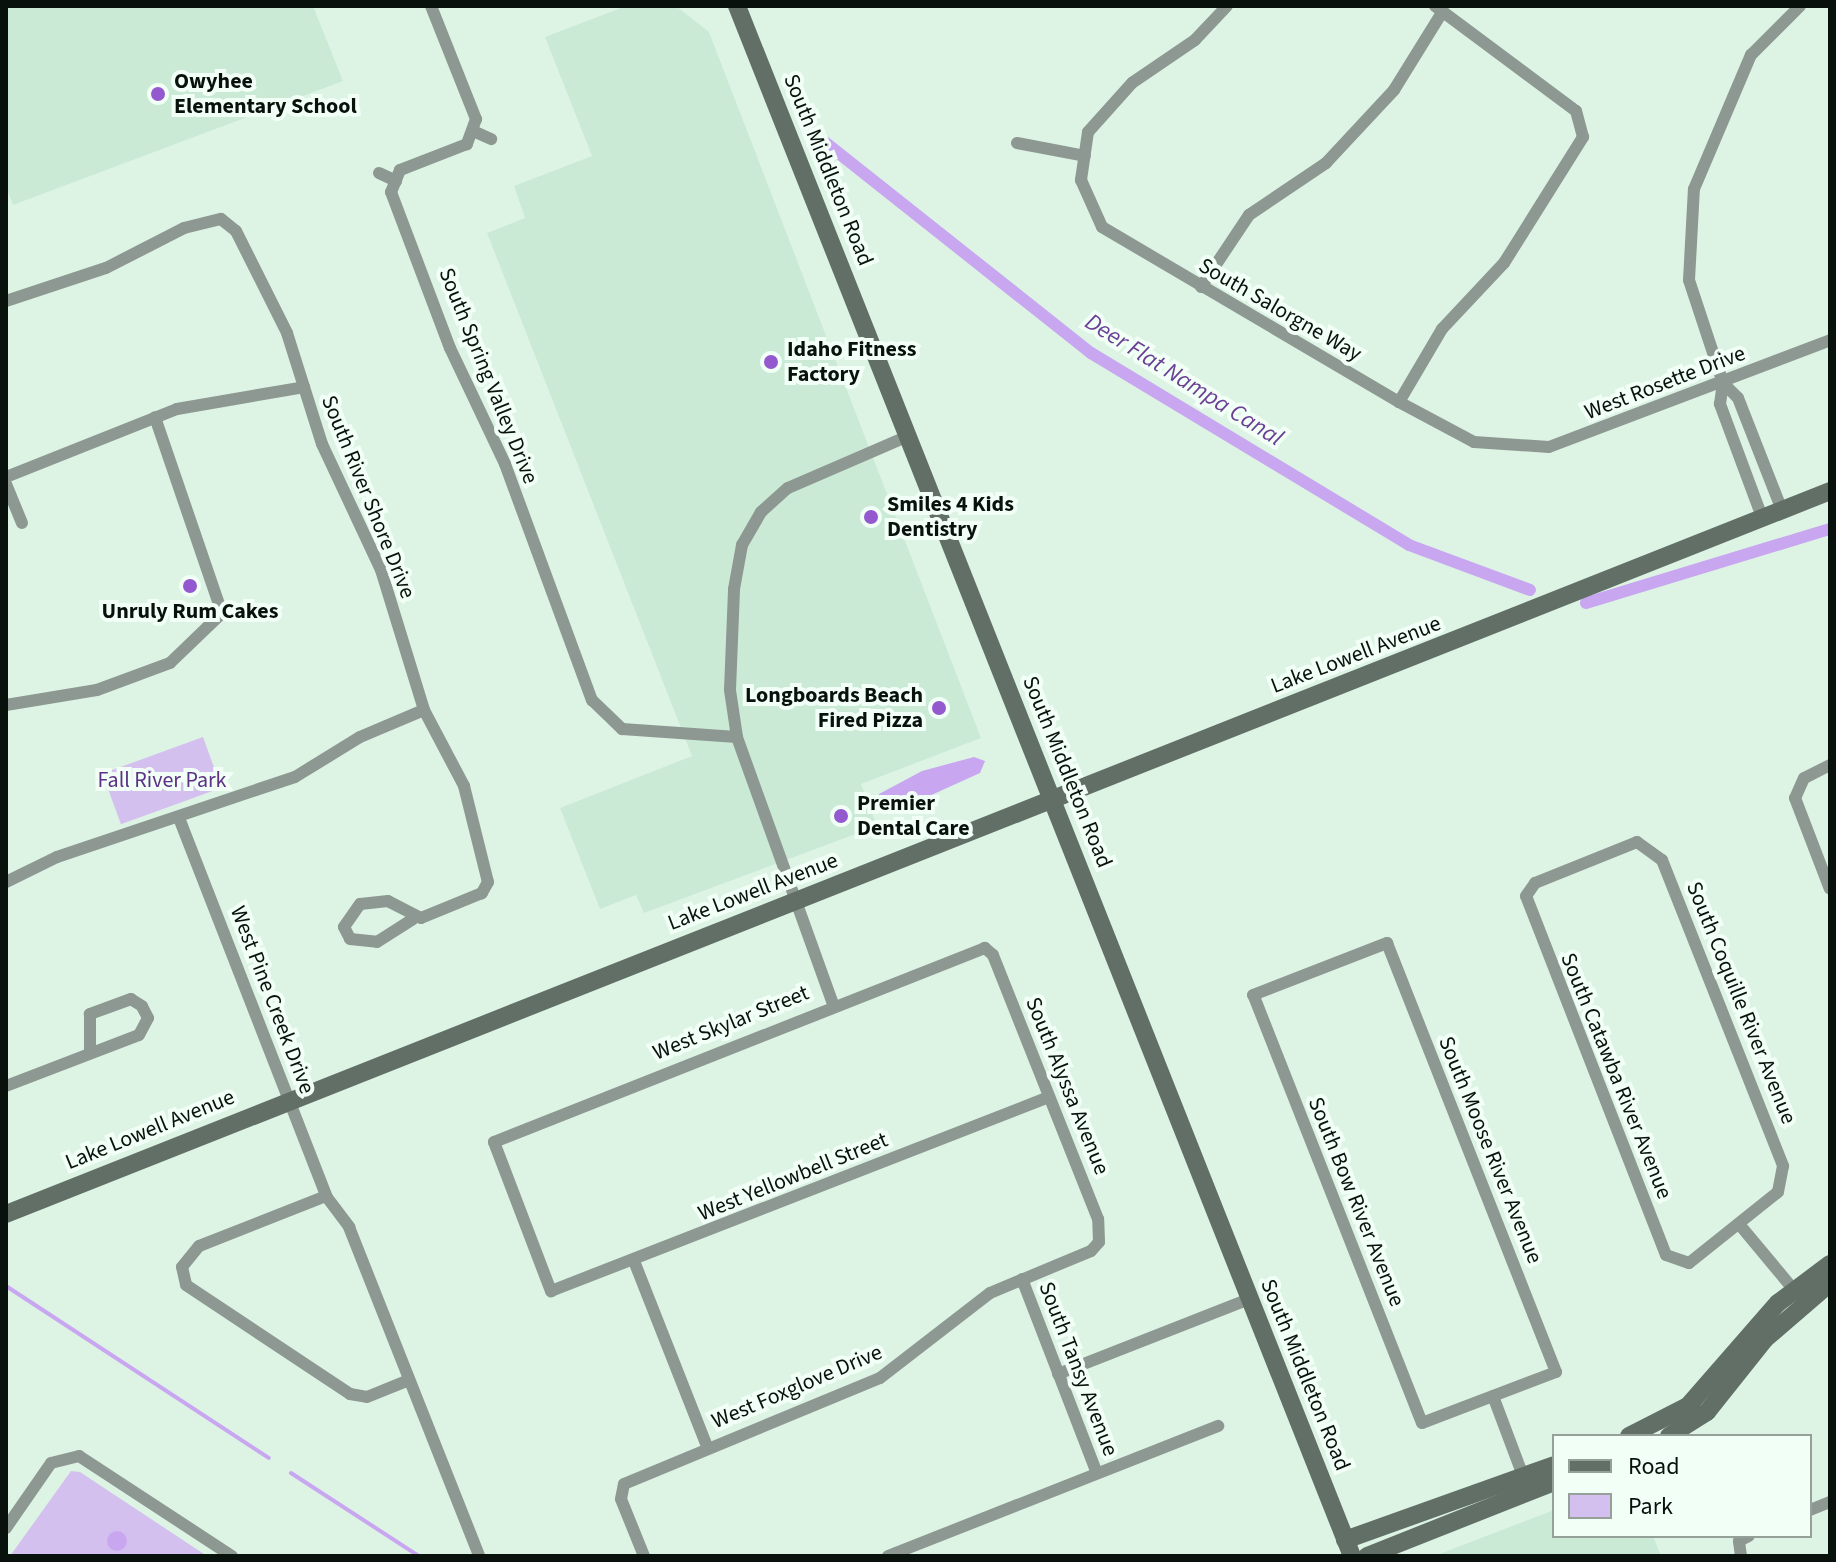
<!DOCTYPE html>
<html>
<head>
<meta charset="utf-8">
<style>
  body { margin:0 }
  #map { position:relative; width:1836px; height:1562px; overflow:hidden; background:#ddf4e5; font-family:"Source Sans 3",sans-serif }
  div>[style] { position:absolute }
  .built>* { inset:0; background:#cbead6 }
  .green>* { inset:0; background:#d4c0ef; transform-origin:0 0 }
  .water>* { inset:0; background:#c8a7f0 }
  .round { border-radius:50% }
  .stream>* { height:4px; margin:-2px; padding:0 2px; transform-origin:2px; border-radius:2px; background:#c8a7f0 }
  .canal>* { height:12px; margin:-6px; padding:0 6px; transform-origin:6px; border-radius:6px; background:#c8a7f0 }
  .street>* { height:12px; margin:-6px; padding:0 6px; transform-origin:6px; border-radius:6px; background:#8e9892 }
  .secondary>* { height:18px; margin:-9px; padding:0 9px; transform-origin:9px; border-radius:9px; background:#626f66 }
  .dots>* { width:22px; height:22px; translate:-50% -50%; box-sizing:border-box; border:4px solid #f1fff6; border-radius:50% }
  span { translate:-50% -50%; white-space:nowrap; text-align:center; line-height:1.15; -webkit-text-stroke:8px #f1fff6; paint-order:stroke }
  .poi-label { font-size:22px; color:#09110c; font-weight:700 }
  .left { translate:0 -50%; text-align:left }
  .right { translate:-100% -50%; text-align:right }
  .street-label { font-size:22px; color:#09110c }
  .park-label { font-size:22px; color:#5d3286 }
  .water-label { font-size:24px; color:#6a3f95; font-style:italic }
  .frame { position:absolute; inset:0; border:8px solid #09110c; pointer-events:none }
  .legend { position:absolute; left:1552px; top:1434px; width:260px; height:104px; box-sizing:border-box; background:#f1fff6; border:2px solid #94a098; margin:0; padding:10px 14px; list-style:none; font-size:24px; color:#09110c }
  .legend li { display:flex; align-items:center; gap:16px; height:40px }
  .legend b { width:40px; border:2px solid #94a098 }
</style>
</head>
<body>
<div id="map">
  <div class="built">
    <i style="clip-path:polygon(6px 6px,313px 6px,343px 81px,13px 205px,6px 187px)"></i>
    <i style="clip-path:polygon(626px 6px,676px 6px,709px 32px,981px 738px,861px 784px,877px 826px,644px 913px,636px 895px,600px 909px,560px 808px,692px 756px,487px 233px,525px 218px,514px 186px,592px 156px,545px 37px)"></i>
    <i style="clip-path:polygon(1554px 1510px,1554px 1536px,1653px 1536px,1661px 1556px,1434px 1556px)"></i>
  </div>
  <div class="green">
    <i style="left:203px;top:737px;width:54px;height:107px;rotate:70deg"></i>
    <i style="clip-path:polygon(71px 1471px,80px 1472px,207px 1556px,10px 1556px)"></i>
  </div>
  <div class="water">
    <i style="clip-path:polygon(974px 757px,985px 761px,980px 773px,927px 797px,877px 806px,879px 794px,922px 771px)"></i>
    <i class="round" style="left:107px;top:1531px;width:20px;height:20px"></i>
  </div>
  <div class="stream">
    <i style="left:6px;top:1286px;width:314px;rotate:33.2deg"></i>
    <i style="left:291px;top:1473px;width:153px;rotate:33deg"></i>
  </div>
  <div class="canal">
    <i style="left:807px;top:128px;width:362px;rotate:38.4deg"></i>
    <i style="left:1091px;top:353px;width:371px;rotate:31.1deg"></i>
    <i style="left:1409px;top:545px;width:129px;rotate:20.4deg"></i>
    <i style="left:1586px;top:603px;width:255px;rotate:-16.9deg"></i>
  </div>
  <div class="street">
    <i style="left:431px;top:6px;width:122px;rotate:68.3deg"></i>
    <i style="left:476px;top:119px;width:27px;rotate:110deg"></i>
    <i style="left:467px;top:144px;width:72px;rotate:158.8deg"></i>
    <i style="left:400px;top:170px;width:24px;rotate:112deg"></i>
    <i style="left:391px;top:192px;width:167px;rotate:69.3deg"></i>
    <i style="left:450px;top:348px;width:128px;rotate:64.6deg"></i>
    <i style="left:505px;top:464px;width:252px;rotate:69.8deg"></i>
    <i style="left:592px;top:700px;width:42px;rotate:44deg"></i>
    <i style="left:622px;top:729px;width:115px;rotate:4deg"></i>
    <i style="left:1227px;top:6px;width:47px;rotate:133.3deg"></i>
    <i style="left:1195px;top:40px;width:76px;rotate:145.7deg"></i>
    <i style="left:1132px;top:83px;width:66px;rotate:131.9deg"></i>
    <i style="left:1088px;top:132px;width:49px;rotate:98.3deg"></i>
    <i style="left:1081px;top:180px;width:51px;rotate:65.9deg"></i>
    <i style="left:1102px;top:227px;width:345px;rotate:30.5deg"></i>
    <i style="left:1399px;top:402px;width:85px;rotate:28.1deg"></i>
    <i style="left:1474px;top:442px;width:75px;rotate:3.8deg"></i>
    <i style="left:1549px;top:447px;width:301px;rotate:-20.8deg"></i>
    <i style="left:473px;top:131px;width:20px;rotate:24deg"></i>
    <i style="left:1017px;top:143px;width:69px;rotate:10.8deg"></i>
    <i style="left:379px;top:173px;width:19px;rotate:25deg"></i>
    <i style="left:1201px;top:287px;width:87px;rotate:-56.3deg"></i>
    <i style="left:1249px;top:215px;width:93px;rotate:-34deg"></i>
    <i style="left:1326px;top:163px;width:100px;rotate:-47deg"></i>
    <i style="left:1394px;top:90px;width:93px;rotate:-58.2deg"></i>
    <i style="left:6px;top:301px;width:105px;rotate:-18.3deg"></i>
    <i style="left:106px;top:268px;width:88px;rotate:-27.1deg"></i>
    <i style="left:184px;top:228px;width:38px;rotate:-14deg"></i>
    <i style="left:221px;top:219px;width:19px;rotate:39deg"></i>
    <i style="left:236px;top:231px;width:114px;rotate:63.4deg"></i>
    <i style="left:287px;top:333px;width:116px;rotate:72.5deg"></i>
    <i style="left:322px;top:444px;width:139px;rotate:64.9deg"></i>
    <i style="left:381px;top:570px;width:146px;rotate:72.9deg"></i>
    <i style="left:424px;top:710px;width:86px;rotate:62.2deg"></i>
    <i style="left:464px;top:786px;width:99px;rotate:76deg"></i>
    <i style="left:488px;top:882px;width:13px;rotate:119deg"></i>
    <i style="left:482px;top:893px;width:66px;rotate:157.7deg"></i>
    <i style="left:421px;top:918px;width:37px;rotate:-153deg"></i>
    <i style="left:388px;top:901px;width:28px;rotate:174deg"></i>
    <i style="left:360px;top:904px;width:28px;rotate:125deg"></i>
    <i style="left:344px;top:927px;width:13px;rotate:63deg"></i>
    <i style="left:350px;top:939px;width:27px;rotate:6deg"></i>
    <i style="left:377px;top:942px;width:43px;rotate:-32.6deg"></i>
    <i style="left:1723px;top:383px;width:108px;rotate:-108.3deg"></i>
    <i style="left:1689px;top:280px;width:91px;rotate:-86.9deg"></i>
    <i style="left:1694px;top:189px;width:146px;rotate:-67deg"></i>
    <i style="left:1751px;top:55px;width:69px;rotate:-45deg"></i>
    <i style="left:1399px;top:402px;width:85px;rotate:-59.5deg"></i>
    <i style="left:1442px;top:329px;width:91px;rotate:-46.8deg"></i>
    <i style="left:1504px;top:263px;width:149px;rotate:-57.9deg"></i>
    <i style="left:1583px;top:137px;width:27px;rotate:-105deg"></i>
    <i style="left:1576px;top:111px;width:176px;rotate:-143.3deg"></i>
    <i style="left:6px;top:477px;width:184px;rotate:-21.7deg"></i>
    <i style="left:177px;top:409px;width:129px;rotate:-9.8deg"></i>
    <i style="left:6px;top:484px;width:42px;rotate:67.7deg"></i>
    <i style="left:1762px;top:517px;width:121px;rotate:-110.4deg"></i>
    <i style="left:1720px;top:404px;width:21px;rotate:-82deg"></i>
    <i style="left:1723px;top:383px;width:21px;rotate:45deg"></i>
    <i style="left:1738px;top:398px;width:120px;rotate:68.6deg"></i>
    <i style="left:6px;top:705px;width:92px;rotate:-9.4deg"></i>
    <i style="left:97px;top:690px;width:78px;rotate:-20.3deg"></i>
    <i style="left:170px;top:663px;width:72px;rotate:-43.9deg"></i>
    <i style="left:222px;top:613px;width:207px;rotate:-108.9deg"></i>
    <i style="left:1830px;top:765px;width:29px;rotate:153deg"></i>
    <i style="left:1804px;top:778px;width:22px;rotate:114deg"></i>
    <i style="left:1795px;top:798px;width:97px;rotate:69deg"></i>
    <i style="left:179px;top:818px;width:406px;rotate:68.7deg"></i>
    <i style="left:326px;top:1196px;width:39px;rotate:53deg"></i>
    <i style="left:349px;top:1227px;width:354px;rotate:68.4deg"></i>
    <i style="left:1637px;top:842px;width:31px;rotate:36deg"></i>
    <i style="left:1662px;top:860px;width:329px;rotate:68.4deg"></i>
    <i style="left:1783px;top:1166px;width:26px;rotate:101deg"></i>
    <i style="left:1778px;top:1192px;width:114px;rotate:141.4deg"></i>
    <i style="left:1689px;top:1263px;width:24px;rotate:-161deg"></i>
    <i style="left:1666px;top:1255px;width:385px;rotate:-111.3deg"></i>
    <i style="left:1526px;top:896px;width:16px;rotate:-55deg"></i>
    <i style="left:1535px;top:883px;width:110px;rotate:-21.9deg"></i>
    <i style="left:6px;top:882px;width:57px;rotate:-26.1deg"></i>
    <i style="left:57px;top:857px;width:251px;rotate:-18.6deg"></i>
    <i style="left:295px;top:777px;width:76px;rotate:-31.6deg"></i>
    <i style="left:360px;top:737px;width:69px;rotate:-22.9deg"></i>
    <i style="left:1387px;top:943px;width:461px;rotate:68.5deg"></i>
    <i style="left:1556px;top:1372px;width:143px;rotate:159.2deg"></i>
    <i style="left:1422px;top:1423px;width:460px;rotate:-111.5deg"></i>
    <i style="left:1253px;top:995px;width:144px;rotate:-21.2deg"></i>
    <i style="left:833px;top:1004px;width:284px;rotate:-109.8deg"></i>
    <i style="left:737px;top:737px;width:48px;rotate:-98.5deg"></i>
    <i style="left:730px;top:690px;width:101px;rotate:-87.7deg"></i>
    <i style="left:734px;top:589px;width:45px;rotate:-79.7deg"></i>
    <i style="left:742px;top:545px;width:38px;rotate:-60deg"></i>
    <i style="left:761px;top:512px;width:36px;rotate:-42deg"></i>
    <i style="left:788px;top:488px;width:131px;rotate:-23.4deg"></i>
    <i style="left:6px;top:1086px;width:142px;rotate:-21deg"></i>
    <i style="left:139px;top:1035px;width:19px;rotate:-62deg"></i>
    <i style="left:148px;top:1018px;width:13px;rotate:-117deg"></i>
    <i style="left:142px;top:1006px;width:13px;rotate:-148deg"></i>
    <i style="left:131px;top:999px;width:44px;rotate:159.9deg"></i>
    <i style="left:90px;top:1014px;width:39px;rotate:90deg"></i>
    <i style="left:326px;top:1196px;width:136px;rotate:158.5deg"></i>
    <i style="left:199px;top:1246px;width:27px;rotate:129deg"></i>
    <i style="left:182px;top:1267px;width:18px;rotate:77deg"></i>
    <i style="left:186px;top:1285px;width:197px;rotate:33.6deg"></i>
    <i style="left:350px;top:1394px;width:17px;rotate:10deg"></i>
    <i style="left:367px;top:1397px;width:45px;rotate:-22deg"></i>
    <i style="left:1739px;top:1224px;width:94px;rotate:50.2deg"></i>
    <i style="left:634px;top:1261px;width:199px;rotate:68.5deg"></i>
    <i style="left:1022px;top:1279px;width:208px;rotate:68.9deg"></i>
    <i style="left:1058px;top:1374px;width:205px;rotate:-21.4deg"></i>
    <i style="left:1493px;top:1396px;width:91px;rotate:69.4deg"></i>
    <i style="left:1810px;top:1510px;width:22px;rotate:-22deg"></i>
    <i style="left:6px;top:1528px;width:79px;rotate:-55.3deg"></i>
    <i style="left:51px;top:1463px;width:29px;rotate:-14deg"></i>
    <i style="left:79px;top:1456px;width:183px;rotate:33.2deg"></i>
    <i style="left:644px;top:1556px;width:61px;rotate:-112deg"></i>
    <i style="left:621px;top:1499px;width:15px;rotate:-79deg"></i>
    <i style="left:624px;top:1484px;width:277px;rotate:-22.5deg"></i>
    <i style="left:880px;top:1378px;width:139px;rotate:-37.7deg"></i>
    <i style="left:990px;top:1293px;width:109px;rotate:-22.6deg"></i>
    <i style="left:1091px;top:1251px;width:12px;rotate:-48deg"></i>
    <i style="left:1099px;top:1242px;width:23px;rotate:-92deg"></i>
    <i style="left:1098px;top:1219px;width:284px;rotate:-111.7deg"></i>
    <i style="left:993px;top:955px;width:11px;rotate:-139deg"></i>
    <i style="left:985px;top:948px;width:528px;rotate:158.44deg"></i>
    <i style="left:494px;top:1142px;width:160px;rotate:69.1deg"></i>
    <i style="left:551px;top:1291px;width:534px;rotate:-21.28deg"></i>
    <i style="left:888px;top:1556px;width:355px;rotate:-21.5deg"></i>
    <i style="left:1741px;top:1556px;width:15px;rotate:-98deg"></i>
    <i style="left:1739px;top:1541px;width:11px;rotate:-27deg"></i>
  </div>
  <div class="secondary">
    <i style="left:737px;top:6px;width:1668px;rotate:68.36deg"></i>
    <i style="left:6px;top:1214px;width:1962px;rotate:-21.62deg"></i>
    <i style="left:1629px;top:1436px;width:66px;rotate:-27deg"></i>
    <i style="left:1688px;top:1406px;width:137px;rotate:-48.9deg"></i>
    <i style="left:1778px;top:1303px;width:65px;rotate:-36.9deg"></i>
    <i style="left:1669px;top:1436px;width:45px;rotate:-32.3deg"></i>
    <i style="left:1707px;top:1412px;width:93px;rotate:-51.5deg"></i>
    <i style="left:1765px;top:1339px;width:86px;rotate:-40.7deg"></i>
    <i style="left:1345px;top:1540px;width:222px;rotate:-19.7deg"></i>
    <i style="left:1367px;top:1556px;width:201px;rotate:-21.6deg"></i>
  </div>
  <div class="dots">
    <i style="left:158px;top:94px;background:#9458cf"></i>
    <i style="left:771px;top:362px;background:#9458cf"></i>
    <i style="left:871px;top:517px;background:#9458cf"></i>
    <i style="left:190px;top:586px;background:#9458cf"></i>
    <i style="left:939px;top:708px;background:#9458cf"></i>
    <i style="left:841px;top:816px;background:#9458cf"></i>
  </div>
  <div class="poi-label">
    <span class="left" style="left:174px;top:94px">Owyhee<br>Elementary School</span>
    <span class="left" style="left:787px;top:362px">Idaho Fitness<br>Factory</span>
    <span class="left" style="left:887px;top:517px">Smiles 4 Kids<br>Dentistry</span>
    <span style="left:190px;top:612px">Unruly Rum Cakes</span>
    <span class="right" style="left:923px;top:708px">Longboards Beach<br>Fired Pizza</span>
    <span class="left" style="left:857px;top:816px">Premier<br>Dental Care</span>
  </div>
  <div class="street-label">
    <span style="left:828px;top:170px;rotate:68deg">South Middleton Road</span>
    <span style="left:1280px;top:310px;rotate:30deg">South Salorgne Way</span>
    <span style="left:488px;top:376px;rotate:68deg">South Spring Valley Drive</span>
    <span style="left:1665px;top:383px;rotate:-21deg">West Rosette Drive</span>
    <span style="left:368px;top:497px;rotate:68deg">South River Shore Drive</span>
    <span style="left:1356px;top:655px;rotate:-21deg">Lake Lowell Avenue</span>
    <span style="left:1067px;top:772px;rotate:68deg">South Middleton Road</span>
    <span style="left:753px;top:892px;rotate:-21deg">Lake Lowell Avenue</span>
    <span style="left:272px;top:1000px;rotate:69deg">West Pine Creek Drive</span>
    <span style="left:1741px;top:1003px;rotate:68deg">South Coquille River Avenue</span>
    <span style="left:731px;top:1023px;rotate:-22deg">West Skylar Street</span>
    <span style="left:1616px;top:1076px;rotate:68deg">South Catawba River Avenue</span>
    <span style="left:1067px;top:1086px;rotate:68deg">South Alyssa Avenue</span>
    <span style="left:150px;top:1130px;rotate:-22deg">Lake Lowell Avenue</span>
    <span style="left:1490px;top:1150px;rotate:68deg">South Moose River Avenue</span>
    <span style="left:793px;top:1177px;rotate:-22deg">West Yellowbell Street</span>
    <span style="left:1356px;top:1202px;rotate:68deg">South Bow River Avenue</span>
    <span style="left:1078px;top:1369px;rotate:69deg">South Tansy Avenue</span>
    <span style="left:1305px;top:1375px;rotate:68deg">South Middleton Road</span>
    <span style="left:797px;top:1387px;rotate:-23deg">West Foxglove Drive</span>
  </div>
  <div class="park-label">
    <span style="left:162px;top:781px">Fall River Park</span>
  </div>
  <div class="water-label">
    <span style="left:1184px;top:380px;rotate:32deg">Deer Flat Nampa Canal</span>
  </div>
  <div class="frame"></div>
  <ul class="legend">
  <li><b style="height:10px;background:#626f66"></b>Road</li>
  <li><b style="height:22px;background:#d4c0ef"></b>Park</li>
  </ul>
</div>
</body>
</html>
